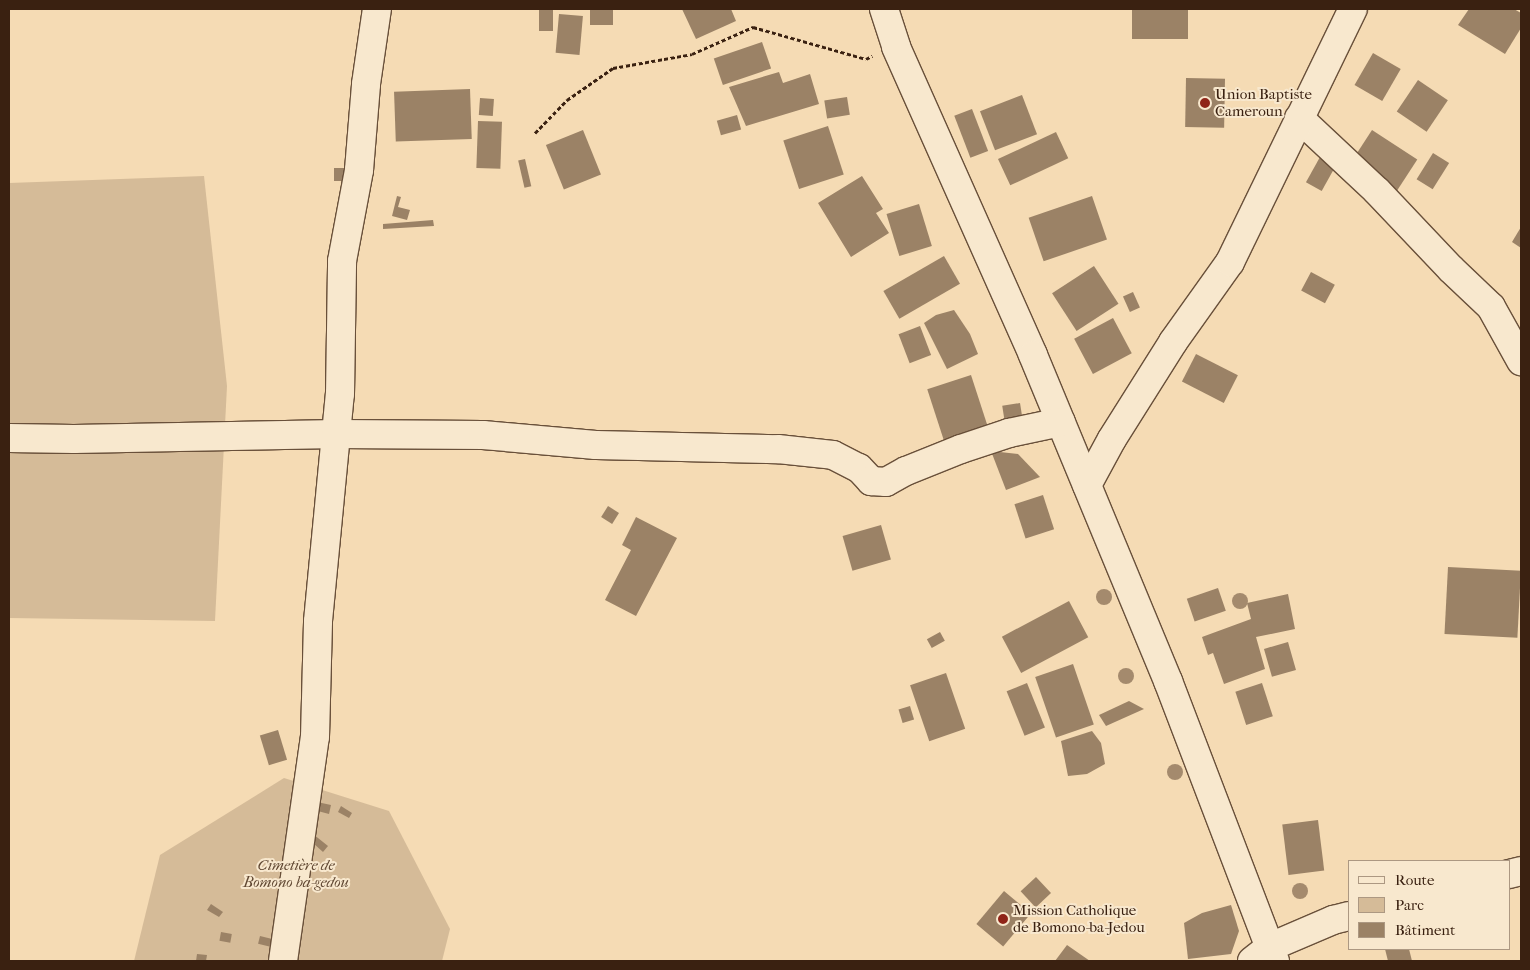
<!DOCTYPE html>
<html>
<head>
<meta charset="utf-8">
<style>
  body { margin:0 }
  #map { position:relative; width:1530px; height:970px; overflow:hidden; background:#f5dbb4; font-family:"IM FELL French Canon",serif }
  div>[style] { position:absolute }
  .green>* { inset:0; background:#d5bb98 }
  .building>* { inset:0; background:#9b8266; transform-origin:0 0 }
  .path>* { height:3px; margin-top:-1.5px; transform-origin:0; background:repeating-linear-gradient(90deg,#3a2111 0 4px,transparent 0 6.5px) }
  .roads { filter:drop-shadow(1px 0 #69503a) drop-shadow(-1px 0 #69503a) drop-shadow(0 1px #69503a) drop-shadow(0 -1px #69503a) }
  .minor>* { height:28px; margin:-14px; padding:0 14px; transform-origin:14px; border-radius:14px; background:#f8e8ce }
  .trees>* { width:16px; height:16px; margin:-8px; border-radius:50%; background:#a48a6d }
  .dots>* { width:14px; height:14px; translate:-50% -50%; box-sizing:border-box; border:2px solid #f8e8ce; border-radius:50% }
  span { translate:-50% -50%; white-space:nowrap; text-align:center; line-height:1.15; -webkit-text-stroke:4px #f8e8ce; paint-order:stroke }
  .poi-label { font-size:15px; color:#3a2111 }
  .left { translate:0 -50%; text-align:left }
  .park-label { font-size:15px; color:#614833; font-style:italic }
  .frame { position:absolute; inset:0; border:10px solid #3a2111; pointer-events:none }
  .legend { position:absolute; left:1348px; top:860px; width:162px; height:90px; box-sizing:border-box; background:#f8e8ce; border:1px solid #ac9882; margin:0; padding:6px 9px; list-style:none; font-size:15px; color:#3a2111 }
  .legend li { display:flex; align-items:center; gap:10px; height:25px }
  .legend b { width:25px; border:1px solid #ac9882 }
</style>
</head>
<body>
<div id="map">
  <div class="green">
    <i style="clip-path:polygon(204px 176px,227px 386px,215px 621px,9px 618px,9px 183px)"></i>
    <i style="clip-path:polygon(284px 778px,389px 811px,450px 929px,442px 961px,134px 961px,160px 855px)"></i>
  </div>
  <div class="building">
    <i style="left:539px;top:9px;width:14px;height:22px"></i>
    <i style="left:590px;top:9px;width:23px;height:16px"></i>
    <i style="clip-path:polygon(682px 9px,731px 9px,736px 21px,696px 39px)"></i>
    <i style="left:1132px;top:9px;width:56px;height:30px"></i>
    <i style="clip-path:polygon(1469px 9px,1514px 9px,1521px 13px,1521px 28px,1505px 54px,1458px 25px)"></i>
    <i style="left:559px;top:14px;width:24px;height:39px;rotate:5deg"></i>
    <i style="left:762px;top:42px;width:28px;height:51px;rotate:71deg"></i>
    <i style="left:1373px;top:53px;width:32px;height:37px;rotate:30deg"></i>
    <i style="clip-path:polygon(779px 72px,783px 83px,810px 74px,819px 104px,746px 126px,729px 87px)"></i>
    <i style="left:1186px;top:78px;width:39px;height:49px;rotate:1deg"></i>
    <i style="left:1418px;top:80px;width:36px;height:38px;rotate:34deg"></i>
    <i style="left:470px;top:89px;width:50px;height:76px;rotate:88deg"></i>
    <i style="left:1022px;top:95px;width:42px;height:45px;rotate:69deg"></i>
    <i style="left:847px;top:97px;width:18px;height:23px;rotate:81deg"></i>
    <i style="left:480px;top:98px;width:14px;height:17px;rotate:4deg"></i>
    <i style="left:972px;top:109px;width:45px;height:19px;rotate:69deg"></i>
    <i style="left:737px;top:115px;width:15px;height:21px;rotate:74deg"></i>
    <i style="left:478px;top:121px;width:24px;height:47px;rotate:2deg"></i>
    <i style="left:828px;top:126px;width:51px;height:47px;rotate:72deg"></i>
    <i style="left:583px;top:130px;width:48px;height:40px;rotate:68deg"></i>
    <i style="left:1372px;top:130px;width:54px;height:37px;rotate:33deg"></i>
    <i style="left:1056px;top:132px;width:29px;height:64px;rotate:65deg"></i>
    <i style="left:1433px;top:153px;width:19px;height:31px;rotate:32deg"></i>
    <i style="left:1320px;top:157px;width:18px;height:29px;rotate:29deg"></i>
    <i style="left:525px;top:159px;width:28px;height:7px;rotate:77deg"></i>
    <i style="left:334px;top:168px;width:14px;height:13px"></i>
    <i style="clip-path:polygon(862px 176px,883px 209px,876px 213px,889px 233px,851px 257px,818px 203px)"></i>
    <i style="clip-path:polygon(397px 196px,401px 197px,398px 207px,410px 210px,407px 220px,392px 216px)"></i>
    <i style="left:1092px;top:196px;width:46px;height:67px;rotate:71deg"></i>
    <i style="left:919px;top:204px;width:44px;height:34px;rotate:73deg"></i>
    <i style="clip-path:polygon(433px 220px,434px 226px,383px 229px,383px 224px)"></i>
    <i style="clip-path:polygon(1521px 227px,1521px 248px,1512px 242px)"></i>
    <i style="left:944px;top:256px;width:32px;height:70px;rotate:60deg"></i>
    <i style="left:1094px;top:266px;width:45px;height:50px;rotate:57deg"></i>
    <i style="left:1311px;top:272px;width:27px;height:21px;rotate:28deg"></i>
    <i style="left:1133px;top:292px;width:17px;height:11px;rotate:66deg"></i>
    <i style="clip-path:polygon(954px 310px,970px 334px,978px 354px,947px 369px,924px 323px,936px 315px)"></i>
    <i style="left:1113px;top:318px;width:40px;height:44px;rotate:62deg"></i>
    <i style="left:920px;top:326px;width:31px;height:23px;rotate:69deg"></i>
    <i style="left:1196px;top:354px;width:47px;height:31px;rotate:27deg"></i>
    <i style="left:971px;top:375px;width:61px;height:46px;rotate:72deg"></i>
    <i style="left:1020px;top:403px;width:13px;height:18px;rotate:81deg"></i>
    <i style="clip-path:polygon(991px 451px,1018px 454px,1040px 477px,1006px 490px)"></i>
    <i style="left:1043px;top:495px;width:36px;height:30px;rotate:72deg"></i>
    <i style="left:608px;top:506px;width:13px;height:13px;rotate:32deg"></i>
    <i style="clip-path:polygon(636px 517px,677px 538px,636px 616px,605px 600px,631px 550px,622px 545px)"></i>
    <i style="left:881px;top:525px;width:36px;height:40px;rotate:74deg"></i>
    <i style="left:1448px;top:567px;width:73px;height:67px;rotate:3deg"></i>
    <i style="left:1218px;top:588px;width:24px;height:33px;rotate:71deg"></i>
    <i style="clip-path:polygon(1288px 594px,1295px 629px,1256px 637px,1265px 669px,1224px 684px,1213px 653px,1208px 655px,1202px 637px,1251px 619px,1247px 603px)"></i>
    <i style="left:1069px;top:601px;width:41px;height:76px;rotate:62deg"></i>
    <i style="left:940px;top:632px;width:10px;height:15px;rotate:61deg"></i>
    <i style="left:1288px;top:642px;width:29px;height:25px;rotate:74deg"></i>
    <i style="left:1073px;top:664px;width:64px;height:40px;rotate:71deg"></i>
    <i style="left:946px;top:673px;width:59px;height:38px;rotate:71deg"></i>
    <i style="left:1027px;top:683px;width:48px;height:22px;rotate:68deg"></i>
    <i style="left:1262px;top:683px;width:35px;height:28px;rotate:72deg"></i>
    <i style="clip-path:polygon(1129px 701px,1144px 709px,1106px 726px,1099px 715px)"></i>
    <i style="left:910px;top:706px;width:14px;height:12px;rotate:73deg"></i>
    <i style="left:278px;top:730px;width:31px;height:19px;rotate:73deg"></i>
    <i style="clip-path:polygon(1092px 731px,1101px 743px,1105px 764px,1087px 774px,1068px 776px,1061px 741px)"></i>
    <i style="clip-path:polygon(317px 802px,331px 805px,329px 814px,314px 810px)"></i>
    <i style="clip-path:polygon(341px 806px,352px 813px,349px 818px,338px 812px)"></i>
    <i style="left:1318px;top:820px;width:51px;height:36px;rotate:83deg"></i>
    <i style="clip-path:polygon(308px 830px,328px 846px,323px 852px,304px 835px)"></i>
    <i style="left:1036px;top:877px;width:22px;height:21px;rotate:47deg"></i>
    <i style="left:1004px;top:891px;width:35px;height:43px;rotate:40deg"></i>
    <i style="clip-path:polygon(211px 904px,223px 912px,219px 917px,207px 910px)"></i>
    <i style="clip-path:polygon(1231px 905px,1239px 931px,1231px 954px,1188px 959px,1184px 923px,1202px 913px)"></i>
    <i style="left:221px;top:932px;width:11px;height:9px;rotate:10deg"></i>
    <i style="left:260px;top:936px;width:21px;height:8px;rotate:14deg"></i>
    <i style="clip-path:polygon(1067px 945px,1090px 961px,1055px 961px)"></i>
    <i style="clip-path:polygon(1385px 949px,1409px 949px,1412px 961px,1388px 961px)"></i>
    <i style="clip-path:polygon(197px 954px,207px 955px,206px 961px,196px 961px)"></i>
  </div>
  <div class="path">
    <i style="left:535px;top:133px;width:46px;rotate:-45.9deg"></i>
    <i style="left:567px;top:100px;width:56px;rotate:-34.8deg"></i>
    <i style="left:613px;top:68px;width:80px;rotate:-10deg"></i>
    <i style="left:692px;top:54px;width:67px;rotate:-23.9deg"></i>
    <i style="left:753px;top:27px;width:117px;rotate:15.8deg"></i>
    <i style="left:866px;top:59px;width:7px;rotate:-27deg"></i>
  </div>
  <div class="roads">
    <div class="minor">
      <i style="left:884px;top:9px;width:40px;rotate:72deg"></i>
      <i style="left:896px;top:47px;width:337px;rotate:66deg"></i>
      <i style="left:1033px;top:355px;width:353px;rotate:67.5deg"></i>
      <i style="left:1168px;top:681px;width:300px;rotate:69.1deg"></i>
      <i style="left:1299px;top:118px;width:107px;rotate:43.1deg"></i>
      <i style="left:1377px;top:191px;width:108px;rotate:46.5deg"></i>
      <i style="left:1451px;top:269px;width:55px;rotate:43.5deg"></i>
      <i style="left:1491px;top:307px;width:62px;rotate:60.9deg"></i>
      <i style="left:9px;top:438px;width:65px;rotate:0.9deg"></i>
      <i style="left:74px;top:439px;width:263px;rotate:-1.1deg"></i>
      <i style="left:337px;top:434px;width:146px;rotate:0.4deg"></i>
      <i style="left:483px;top:435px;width:113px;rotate:5.1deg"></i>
      <i style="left:596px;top:445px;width:182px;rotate:1.3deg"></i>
      <i style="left:778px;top:449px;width:55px;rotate:6.2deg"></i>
      <i style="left:833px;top:455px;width:29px;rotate:27deg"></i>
      <i style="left:859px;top:468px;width:18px;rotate:47deg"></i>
      <i style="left:871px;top:481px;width:15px;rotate:4deg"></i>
      <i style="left:886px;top:482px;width:23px;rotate:-29deg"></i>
      <i style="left:906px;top:471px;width:59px;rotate:-21.8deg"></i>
      <i style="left:961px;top:449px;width:51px;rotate:-18.4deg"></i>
      <i style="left:1009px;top:433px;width:53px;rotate:-11.9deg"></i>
      <i style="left:1087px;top:485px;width:52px;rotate:-61.5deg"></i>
      <i style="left:1112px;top:439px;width:115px;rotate:-57.8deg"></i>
      <i style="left:1173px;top:342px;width:98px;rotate:-54.5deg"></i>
      <i style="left:1230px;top:262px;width:281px;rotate:-64.1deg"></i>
      <i style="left:1509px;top:874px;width:12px;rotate:-14deg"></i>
      <i style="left:283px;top:961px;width:226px;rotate:-81.9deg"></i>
      <i style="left:315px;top:737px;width:116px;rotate:-88.5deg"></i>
      <i style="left:318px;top:621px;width:228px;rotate:-84.5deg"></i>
      <i style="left:340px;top:394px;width:133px;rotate:-89.1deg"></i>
      <i style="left:342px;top:261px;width:93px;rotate:-79.4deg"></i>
      <i style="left:359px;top:170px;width:86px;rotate:-85.3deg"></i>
      <i style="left:366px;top:84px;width:76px;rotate:-81.7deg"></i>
      <i style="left:1252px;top:961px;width:23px;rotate:-38deg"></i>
      <i style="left:1270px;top:947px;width:69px;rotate:-23.2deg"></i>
      <i style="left:1333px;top:920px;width:16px;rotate:-14deg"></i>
    </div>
  </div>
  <div class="trees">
    <i style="left:1104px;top:597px"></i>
    <i style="left:1240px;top:601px"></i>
    <i style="left:1126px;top:676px"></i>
    <i style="left:1175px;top:772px"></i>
    <i style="left:1300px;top:891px"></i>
  </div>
  <div class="dots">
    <i style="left:1205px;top:103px;background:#8f2418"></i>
    <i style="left:1003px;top:919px;background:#8f2418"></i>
  </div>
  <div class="poi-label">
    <span class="left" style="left:1215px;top:103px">Union Baptiste<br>Cameroun</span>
    <span class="left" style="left:1013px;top:919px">Mission Catholique<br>de Bomono-ba-Jedou</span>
  </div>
  <div class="park-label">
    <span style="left:296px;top:874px">Cimetière de<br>Bomono ba-gedou</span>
  </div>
  <div class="frame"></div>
  <ul class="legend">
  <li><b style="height:6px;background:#f8e8ce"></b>Route</li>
  <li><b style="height:14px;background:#d5bb98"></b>Parc</li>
  <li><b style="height:14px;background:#9b8266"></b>Bâtiment</li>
  </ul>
</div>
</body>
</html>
